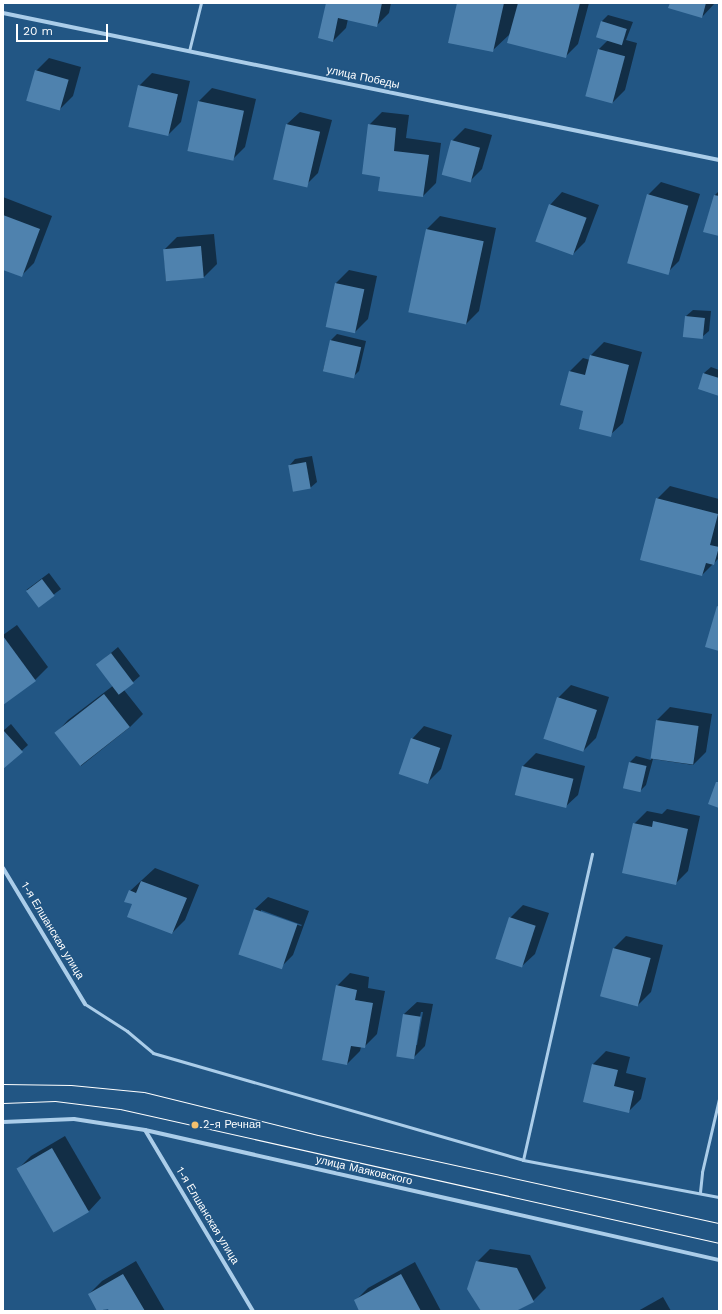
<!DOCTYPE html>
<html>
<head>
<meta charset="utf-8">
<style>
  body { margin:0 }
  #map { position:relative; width:722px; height:1314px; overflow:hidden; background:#225684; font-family:"Work Sans",sans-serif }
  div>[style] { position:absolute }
  .shadow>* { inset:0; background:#0007; transform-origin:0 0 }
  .building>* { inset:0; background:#4f82ae; transform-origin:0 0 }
  .service>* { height:3px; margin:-1.5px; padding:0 1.5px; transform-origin:1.5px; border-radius:1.5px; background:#abcde9 }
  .minor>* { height:4px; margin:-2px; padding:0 2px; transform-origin:2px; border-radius:2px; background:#abcde9 }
  .tram>* { height:1px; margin:-0.5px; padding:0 0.5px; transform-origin:0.5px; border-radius:0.5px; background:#fff }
  .dots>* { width:11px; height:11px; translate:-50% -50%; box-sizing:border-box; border:2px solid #225684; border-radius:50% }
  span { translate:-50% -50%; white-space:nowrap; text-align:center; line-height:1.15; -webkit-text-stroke:3px #225684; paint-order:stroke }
  .street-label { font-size:11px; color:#fff }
  .poi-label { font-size:11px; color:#fff }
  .left { translate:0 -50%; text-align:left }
  .frame { position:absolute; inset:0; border:4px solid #fff; pointer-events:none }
  .scale { position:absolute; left:16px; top:24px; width:92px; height:18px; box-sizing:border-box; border:2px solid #fff; border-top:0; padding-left:5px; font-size:12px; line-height:14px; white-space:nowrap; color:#fff; -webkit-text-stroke:3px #225684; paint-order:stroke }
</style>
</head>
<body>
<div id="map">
  <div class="shadow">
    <i style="clip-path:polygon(327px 3px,391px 3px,389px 13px,376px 26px,348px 19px,346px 28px,333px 41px)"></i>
    <i style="clip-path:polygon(458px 3px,589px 3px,578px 44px,565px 57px,511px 33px,492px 51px)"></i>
    <i style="clip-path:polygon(671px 3px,715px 3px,702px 17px)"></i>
    <i style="clip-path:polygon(608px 15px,633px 22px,626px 40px,637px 43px,625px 90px,612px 103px,599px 49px,608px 40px,597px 36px,602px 21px)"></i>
    <i style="clip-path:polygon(49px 58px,81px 67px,73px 96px,60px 109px,36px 71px)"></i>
    <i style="clip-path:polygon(152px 73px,190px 81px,181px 122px,168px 135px,139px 86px)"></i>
    <i style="clip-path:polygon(212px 88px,256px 99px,245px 147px,232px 160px,188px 150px,199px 101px)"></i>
    <i style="clip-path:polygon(300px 112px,332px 120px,318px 173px,305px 186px,287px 124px)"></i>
    <i style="clip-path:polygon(382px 112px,409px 115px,406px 138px,441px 143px,436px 183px,423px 196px,381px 176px,369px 125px)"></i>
    <i style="clip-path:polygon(465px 128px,492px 135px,482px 169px,469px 182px,452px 141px)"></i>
    <i style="clip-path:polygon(661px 182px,700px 194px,679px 261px,666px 274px,648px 195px)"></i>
    <i style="clip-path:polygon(719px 191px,719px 235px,715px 195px)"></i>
    <i style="clip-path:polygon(562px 192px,599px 205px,585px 242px,572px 255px,550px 205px)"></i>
    <i style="clip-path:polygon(3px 197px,52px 216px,34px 263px,21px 276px,3px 269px)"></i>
    <i style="clip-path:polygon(440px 216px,496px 228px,479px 311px,466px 324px,427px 229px)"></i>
    <i style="clip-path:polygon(214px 234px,217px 264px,204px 277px,166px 281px,164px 250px,177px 237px)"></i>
    <i style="clip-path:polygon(349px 270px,377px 276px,368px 319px,355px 332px,336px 283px)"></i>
    <i style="clip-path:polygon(693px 310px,711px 311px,709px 331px,702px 337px,686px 316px)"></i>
    <i style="clip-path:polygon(337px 334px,366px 341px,359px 371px,353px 377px,323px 370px,331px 340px)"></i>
    <i style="clip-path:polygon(604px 342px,642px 352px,623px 423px,610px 435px,585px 410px,561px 404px,570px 371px,583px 358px,590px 360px,591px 355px)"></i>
    <i style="clip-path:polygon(711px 367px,719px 370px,719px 395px,699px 388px,704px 373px)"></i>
    <i style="clip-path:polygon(312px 456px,317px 482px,310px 488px,289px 466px,295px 459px)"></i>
    <i style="clip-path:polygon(670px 486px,719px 499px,719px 558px,702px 575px,657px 499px)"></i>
    <i style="left:49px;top:573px;width:20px;height:28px;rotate:53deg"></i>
    <i style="clip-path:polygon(17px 625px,48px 667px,35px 680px,3px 702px,3px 635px)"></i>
    <i style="clip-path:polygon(118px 647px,140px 676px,124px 690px,143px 714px,130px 727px,81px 766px,56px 733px,68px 720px,114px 685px,98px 664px)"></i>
    <i style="clip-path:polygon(571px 685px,609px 697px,596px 738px,583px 751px,558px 698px)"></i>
    <i style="clip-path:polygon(670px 707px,712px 714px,706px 752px,693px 765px,653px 759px,646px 785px,639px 792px,630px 762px,636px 756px,651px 760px,657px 720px)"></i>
    <i style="clip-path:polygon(11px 724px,28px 745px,3px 768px,3px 731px)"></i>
    <i style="clip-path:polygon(424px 726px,452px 735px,441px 769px,428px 782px,412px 739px)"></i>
    <i style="clip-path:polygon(536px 753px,585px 766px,578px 795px,565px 807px,523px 766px)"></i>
    <i style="clip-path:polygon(667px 809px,700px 816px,688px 871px,675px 884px,634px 824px,647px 811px,662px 814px)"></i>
    <i style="clip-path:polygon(155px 868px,199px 885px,185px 920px,172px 933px,133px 904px,130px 891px)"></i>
    <i style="clip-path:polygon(evenodd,268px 897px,309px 911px,293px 955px,280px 968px,255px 909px,268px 897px,261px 910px,302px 925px,301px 926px,261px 912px,261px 910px)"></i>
    <i style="clip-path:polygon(523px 905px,549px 913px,535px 954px,522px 966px,510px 918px)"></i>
    <i style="clip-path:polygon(626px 936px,663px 945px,651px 992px,638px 1005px,613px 949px)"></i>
    <i style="clip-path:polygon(350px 973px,369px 977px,368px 988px,385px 991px,377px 1034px,364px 1047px,361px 1047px,360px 1051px,347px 1064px,337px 986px)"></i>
    <i style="clip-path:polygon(evenodd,417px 1002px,433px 1004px,425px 1046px,412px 1059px,404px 1014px,417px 1002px,421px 1012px,423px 1012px,417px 1045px,414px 1045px,421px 1012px)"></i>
    <i style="clip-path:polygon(606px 1051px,630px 1057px,626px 1073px,646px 1078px,641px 1099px,628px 1112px,584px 1101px,593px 1064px)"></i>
    <i style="clip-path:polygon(65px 1136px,101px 1198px,89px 1211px,18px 1169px,31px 1156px)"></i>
    <i style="clip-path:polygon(490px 1249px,530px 1255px,546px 1288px,533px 1301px,514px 1311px,482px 1311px,477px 1262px)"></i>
    <i style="clip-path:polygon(136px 1261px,165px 1311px,110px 1311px,108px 1308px,99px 1311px,89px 1294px,102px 1281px)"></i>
    <i style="clip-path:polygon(415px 1262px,441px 1311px,361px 1311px,355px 1301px,368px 1288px)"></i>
    <i style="clip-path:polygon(663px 1297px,671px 1311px,638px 1311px)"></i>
  </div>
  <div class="building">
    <i style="clip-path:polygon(326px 3px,382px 3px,377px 27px,338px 18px,333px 42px,318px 38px)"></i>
    <i style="clip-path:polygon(457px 3px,504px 3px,493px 52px,448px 43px)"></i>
    <i style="clip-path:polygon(518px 3px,580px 3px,566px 58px,507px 43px)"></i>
    <i style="clip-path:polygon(670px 3px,706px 3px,702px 18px,668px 8px)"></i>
    <i style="left:601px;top:21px;width:27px;height:17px;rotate:17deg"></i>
    <i style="left:598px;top:49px;width:28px;height:49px;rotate:15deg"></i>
    <i style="left:35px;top:70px;width:35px;height:32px;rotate:16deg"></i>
    <i style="left:138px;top:85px;width:41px;height:43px;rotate:13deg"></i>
    <i style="left:198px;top:101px;width:47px;height:51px;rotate:12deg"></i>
    <i style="left:286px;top:124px;width:35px;height:57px;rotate:13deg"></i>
    <i style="clip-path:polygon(368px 124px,396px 128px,394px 151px,429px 155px,423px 197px,378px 191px,380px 177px,362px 174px)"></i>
    <i style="left:451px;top:140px;width:30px;height:36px;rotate:15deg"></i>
    <i style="left:647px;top:194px;width:43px;height:72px;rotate:16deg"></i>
    <i style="clip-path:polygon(714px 195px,719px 196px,719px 236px,703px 232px)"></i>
    <i style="left:549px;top:204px;width:40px;height:40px;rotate:20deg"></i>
    <i style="clip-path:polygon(3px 215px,40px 229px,22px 277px,3px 270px)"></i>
    <i style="left:426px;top:229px;width:59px;height:85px;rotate:12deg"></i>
    <i style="left:201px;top:246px;width:32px;height:38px;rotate:85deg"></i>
    <i style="left:335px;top:283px;width:30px;height:45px;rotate:12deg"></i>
    <i style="left:685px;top:316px;width:20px;height:21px;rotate:6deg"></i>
    <i style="left:330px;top:340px;width:32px;height:32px;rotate:13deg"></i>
    <i style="clip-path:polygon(590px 355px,629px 365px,611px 437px,579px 429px,583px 411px,560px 405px,569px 371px,585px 375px)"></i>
    <i style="clip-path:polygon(703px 373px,719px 378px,719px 396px,698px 389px)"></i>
    <i style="left:306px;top:462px;width:27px;height:18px;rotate:80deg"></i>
    <i style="clip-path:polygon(656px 498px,718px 514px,710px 545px,719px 547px,714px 565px,706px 563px,702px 576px,640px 560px)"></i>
    <i style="left:42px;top:579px;width:21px;height:20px;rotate:53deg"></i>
    <i style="clip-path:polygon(717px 606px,719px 607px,719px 651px,705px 647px)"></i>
    <i style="clip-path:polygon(3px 636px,36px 681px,3px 705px)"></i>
    <i style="left:111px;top:653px;width:38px;height:19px;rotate:53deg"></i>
    <i style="left:104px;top:694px;width:42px;height:63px;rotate:52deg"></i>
    <i style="left:557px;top:697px;width:42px;height:44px;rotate:18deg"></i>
    <i style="left:656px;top:720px;width:43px;height:39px;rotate:8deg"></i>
    <i style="clip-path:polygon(3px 730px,23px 752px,3px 769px)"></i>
    <i style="left:411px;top:738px;width:31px;height:38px;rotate:19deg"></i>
    <i style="left:629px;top:762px;width:18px;height:27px;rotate:13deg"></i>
    <i style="left:522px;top:766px;width:53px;height:30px;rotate:14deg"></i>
    <i style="clip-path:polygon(716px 782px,719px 782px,719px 808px,708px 804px)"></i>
    <i style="clip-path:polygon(653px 821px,688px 829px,676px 885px,622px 873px,633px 823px,652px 827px)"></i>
    <i style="clip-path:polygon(141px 881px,187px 898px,172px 934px,127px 917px,132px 904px,124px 902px,129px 890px,136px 893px)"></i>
    <i style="left:254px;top:909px;width:46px;height:48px;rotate:19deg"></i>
    <i style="left:509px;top:917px;width:28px;height:44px;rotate:18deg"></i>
    <i style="left:613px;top:948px;width:39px;height:50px;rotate:15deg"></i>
    <i style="clip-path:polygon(336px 985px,357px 990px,355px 1000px,373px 1003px,365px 1048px,351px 1046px,347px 1065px,322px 1060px)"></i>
    <i style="left:403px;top:1014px;width:18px;height:43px;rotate:9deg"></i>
    <i style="clip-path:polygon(592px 1064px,618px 1070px,614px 1086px,634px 1091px,629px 1113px,583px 1102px)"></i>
    <i style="left:52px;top:1148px;width:74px;height:41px;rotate:60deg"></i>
    <i style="clip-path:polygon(476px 1261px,517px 1268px,534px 1302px,516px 1311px,481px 1311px,467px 1289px)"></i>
    <i style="clip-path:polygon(123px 1274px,145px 1311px,109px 1311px,108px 1309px,97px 1311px,88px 1294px)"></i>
    <i style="clip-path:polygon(401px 1274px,421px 1311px,359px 1311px,354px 1300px)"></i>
  </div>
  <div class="service">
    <i style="left:189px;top:51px;width:49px;rotate:-76deg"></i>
    <i style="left:85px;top:1004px;width:50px;rotate:32.7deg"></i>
    <i style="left:127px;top:1031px;width:34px;rotate:40deg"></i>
    <i style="left:153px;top:1053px;width:385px;rotate:16.1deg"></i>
    <i style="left:523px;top:1160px;width:199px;rotate:10.7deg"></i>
    <i style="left:523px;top:1160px;width:314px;rotate:-77.3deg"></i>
    <i style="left:700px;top:1192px;width:20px;rotate:-84deg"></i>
    <i style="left:702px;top:1172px;width:75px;rotate:-76.9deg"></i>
  </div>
  <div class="minor">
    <i style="left:3px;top:13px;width:731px;rotate:11.6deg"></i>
    <i style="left:3px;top:868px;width:159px;rotate:58.9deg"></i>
    <i style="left:3px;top:1122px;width:71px;rotate:-2.4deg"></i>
    <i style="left:74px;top:1119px;width:72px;rotate:8.8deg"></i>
    <i style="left:145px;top:1130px;width:589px;rotate:12.76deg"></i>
    <i style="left:145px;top:1130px;width:211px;rotate:59.2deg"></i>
  </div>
  <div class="tram">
    <i style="left:3px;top:1084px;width:68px;rotate:0.8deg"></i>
    <i style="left:71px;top:1085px;width:73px;rotate:5.5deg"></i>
    <i style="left:144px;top:1092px;width:179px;rotate:13.9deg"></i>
    <i style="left:318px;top:1135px;width:411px;rotate:12.4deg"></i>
    <i style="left:3px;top:1103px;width:52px;rotate:-2.2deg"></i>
    <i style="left:55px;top:1101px;width:65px;rotate:7deg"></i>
    <i style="left:120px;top:1109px;width:614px;rotate:12.61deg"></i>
  </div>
  <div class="dots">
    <i style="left:195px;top:1125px;background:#f4c06d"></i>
  </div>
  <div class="street-label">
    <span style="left:363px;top:78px;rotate:12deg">улица Победы</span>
    <span style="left:52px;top:931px;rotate:59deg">1-я Елшанская улица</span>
    <span style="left:364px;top:1171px;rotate:13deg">улица Маяковского</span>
    <span style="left:207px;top:1216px;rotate:59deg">1-я Елшанская улица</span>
  </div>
  <div class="poi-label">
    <span class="left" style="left:203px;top:1125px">2-я Речная</span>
  </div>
  <div class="frame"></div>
  <div class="scale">20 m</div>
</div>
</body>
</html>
